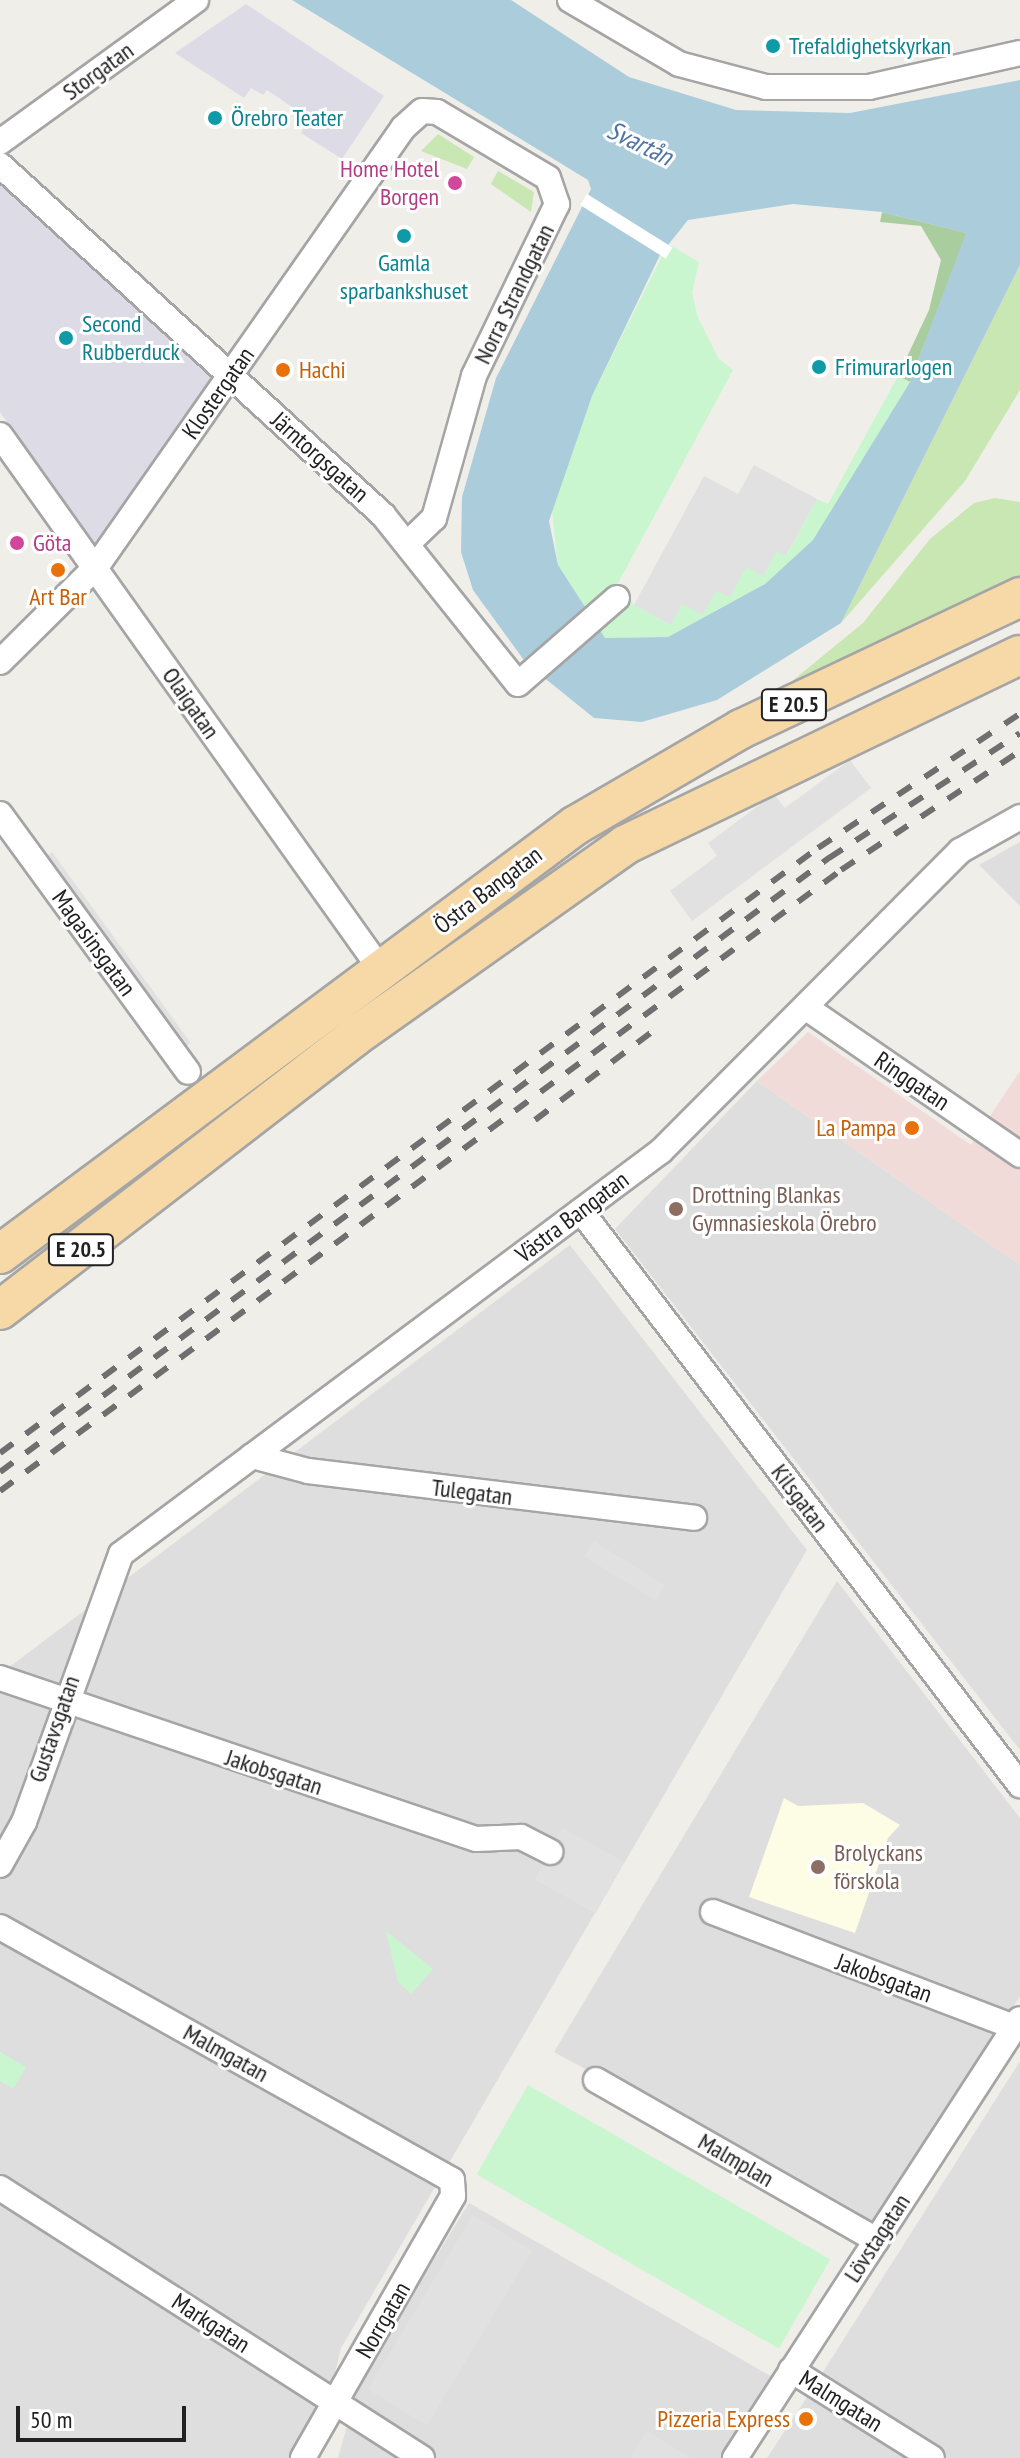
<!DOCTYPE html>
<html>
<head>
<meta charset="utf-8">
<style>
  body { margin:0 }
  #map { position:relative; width:1020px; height:2458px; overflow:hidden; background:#f0eee8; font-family:"PT Sans Narrow",sans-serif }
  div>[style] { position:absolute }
  .residential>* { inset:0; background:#dfdede }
  .commercial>* { inset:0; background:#f0dbd9 }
  .education>* { inset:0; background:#fcfde4 }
  .grass>* { inset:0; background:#c8e7b2 }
  .forest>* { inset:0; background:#aacd9f }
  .park>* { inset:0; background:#c9f6cf; transform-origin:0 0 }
  .parking>* { inset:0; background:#e1e1e1; transform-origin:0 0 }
  .plaza>* { inset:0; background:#dddce6 }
  .water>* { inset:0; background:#abcddb }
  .pier>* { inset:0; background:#fff; transform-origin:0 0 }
  .roads { filter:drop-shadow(2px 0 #a5a5a5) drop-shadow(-2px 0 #a5a5a5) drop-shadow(0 2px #a5a5a5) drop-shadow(0 -2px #a5a5a5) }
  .minor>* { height:24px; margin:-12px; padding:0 12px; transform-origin:12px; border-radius:12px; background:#fff }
  .primary>* { height:38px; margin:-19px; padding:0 19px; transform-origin:19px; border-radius:19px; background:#f6d9a7 }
  .rail>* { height:6px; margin-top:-3px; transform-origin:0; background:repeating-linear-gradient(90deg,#6f6f6f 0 16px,transparent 0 32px) }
  .dots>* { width:22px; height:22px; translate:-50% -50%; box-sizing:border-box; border:4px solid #fff; border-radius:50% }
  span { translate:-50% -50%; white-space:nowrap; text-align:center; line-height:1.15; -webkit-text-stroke:6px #fff; paint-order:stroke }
  .shield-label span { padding:2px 6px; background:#fff; border:2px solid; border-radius:6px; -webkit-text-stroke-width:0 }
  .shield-label { font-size:22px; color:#212121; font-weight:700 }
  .culture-label { font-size:24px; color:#0d838f }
  .left { translate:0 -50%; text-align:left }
  .street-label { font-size:24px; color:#212121 }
  .hotel-label { font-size:24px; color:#b23c85 }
  .right { translate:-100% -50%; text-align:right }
  .food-label { font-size:24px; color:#c56008 }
  .education-label { font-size:24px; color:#785e54 }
  .water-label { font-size:26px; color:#4f74a3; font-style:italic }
  .scale { position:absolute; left:16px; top:2406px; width:170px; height:36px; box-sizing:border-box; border:4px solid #212121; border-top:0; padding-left:10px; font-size:24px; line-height:28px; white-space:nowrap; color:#212121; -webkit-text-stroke:6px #fff; paint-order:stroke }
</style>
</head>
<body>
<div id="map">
  <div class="residential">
    <i style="clip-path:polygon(1020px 842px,1020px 906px,979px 865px)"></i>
    <i style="clip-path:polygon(757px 1081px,1020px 1265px,1020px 1750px,615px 1229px)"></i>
    <i style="clip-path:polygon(570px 1245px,807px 1550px,341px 2348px,325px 2415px,298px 2458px,0 2458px,0 1674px)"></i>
    <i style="clip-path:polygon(837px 1581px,1020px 1818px,1020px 1996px,878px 2229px,554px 2052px)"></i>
    <i style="clip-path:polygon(1020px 2061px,1020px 2458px,767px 2458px,809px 2394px)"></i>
    <i style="clip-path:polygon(469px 2203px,774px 2378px,722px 2458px,338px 2458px,360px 2380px)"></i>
  </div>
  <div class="commercial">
    <i style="clip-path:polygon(808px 1032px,971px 1145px,1020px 1071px,1020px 1265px,757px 1081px)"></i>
  </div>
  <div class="education">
    <i style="clip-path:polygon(784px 1798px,798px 1806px,863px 1803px,900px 1825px,888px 1838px,855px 1933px,749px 1897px)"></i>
  </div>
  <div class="grass">
    <i style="clip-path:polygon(438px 134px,474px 157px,467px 169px,421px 151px)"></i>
    <i style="clip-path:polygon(498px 171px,534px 192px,531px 212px,491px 184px)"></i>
    <i style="clip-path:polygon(1020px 265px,1020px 390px,965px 481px,841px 623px)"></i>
    <i style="clip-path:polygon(995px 498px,1020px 502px,1020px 585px,795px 691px,791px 682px,863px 623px,930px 539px,974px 503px)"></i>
  </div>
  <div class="forest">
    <i style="clip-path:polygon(882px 212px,967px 233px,910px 382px,898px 376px,929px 310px,941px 260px,921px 226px,880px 222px)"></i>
  </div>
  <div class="park">
    <i style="clip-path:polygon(668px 244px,699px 262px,692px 293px,698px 318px,719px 359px,733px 370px,617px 585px,634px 605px,670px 624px,682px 604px,777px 550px,787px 555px,817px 499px,828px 504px,898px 376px,910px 382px,814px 540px,765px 584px,668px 637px,605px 638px,558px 565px,551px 503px,592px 396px)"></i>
    <i style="clip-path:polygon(386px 1931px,433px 1969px,411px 1994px,398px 1982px)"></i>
    <i style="clip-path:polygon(0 2052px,26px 2067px,13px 2089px,0 2081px)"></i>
    <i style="left:528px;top:2085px;width:349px;height:103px;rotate:30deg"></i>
  </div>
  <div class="parking">
    <i style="clip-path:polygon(754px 465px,817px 499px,786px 556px,777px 551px,763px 576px,746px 567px,730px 597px,716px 591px,703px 615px,682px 604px,671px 625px,634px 605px,704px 476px,738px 494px)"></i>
    <i style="clip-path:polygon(850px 760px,871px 788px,692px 921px,670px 891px,717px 856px,708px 843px,774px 794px,785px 808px)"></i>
    <i style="left:52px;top:852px;width:236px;height:17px;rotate:54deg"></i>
    <i style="left:594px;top:1541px;width:84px;height:18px;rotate:32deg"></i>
    <i style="left:563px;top:1828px;width:70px;height:59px;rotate:29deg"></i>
    <i style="left:473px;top:2215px;width:69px;height:204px;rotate:31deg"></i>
    <i style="clip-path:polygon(646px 2431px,691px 2458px,630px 2458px)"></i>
  </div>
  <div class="plaza">
    <i style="clip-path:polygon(246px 4px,384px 96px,342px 159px,301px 133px,306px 124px,292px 115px,295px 109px,267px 90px,263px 95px,251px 88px,244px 98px,175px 53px)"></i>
    <i style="clip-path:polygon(0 175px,215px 376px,97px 549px,0 412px)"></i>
  </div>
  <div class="water">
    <i style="clip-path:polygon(evenodd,292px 0,511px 0,629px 77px,736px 110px,850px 113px,1020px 80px,1020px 265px,841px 623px,717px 700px,642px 722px,594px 718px,526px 663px,473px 590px,461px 552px,462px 497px,496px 378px,591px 189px,588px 180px,292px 0,793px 204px,882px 212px,966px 233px,910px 382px,813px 540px,765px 584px,668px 637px,605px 638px,558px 565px,549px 521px,592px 396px,660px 255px,688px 220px,793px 204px)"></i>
  </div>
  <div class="pier">
    <i style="left:587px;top:194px;width:101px;height:13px;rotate:32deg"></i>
  </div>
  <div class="roads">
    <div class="minor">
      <i style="left:570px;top:0;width:126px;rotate:30.4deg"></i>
      <i style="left:679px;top:64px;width:90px;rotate:14.8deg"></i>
      <i style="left:766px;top:87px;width:103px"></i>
      <i style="left:869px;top:87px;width:155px;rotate:-12.7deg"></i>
      <i style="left:0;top:142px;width:242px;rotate:-35.9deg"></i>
      <i style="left:0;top:165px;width:519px;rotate:42.42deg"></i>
      <i style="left:383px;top:515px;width:216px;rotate:51.4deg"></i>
      <i style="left:518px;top:684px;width:131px;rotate:-41deg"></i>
      <i style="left:0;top:435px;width:657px;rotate:54.54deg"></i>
      <i style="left:0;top:662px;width:135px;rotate:-44.7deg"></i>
      <i style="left:96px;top:567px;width:536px;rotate:-55.03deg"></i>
      <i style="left:403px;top:128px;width:25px;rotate:-42deg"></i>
      <i style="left:422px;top:111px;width:15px;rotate:4deg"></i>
      <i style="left:437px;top:112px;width:129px;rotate:30.7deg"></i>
      <i style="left:548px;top:178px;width:28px;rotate:71deg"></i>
      <i style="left:557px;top:204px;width:191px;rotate:115.8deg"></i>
      <i style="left:474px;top:376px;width:148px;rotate:105.7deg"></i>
      <i style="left:434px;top:518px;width:35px;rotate:136deg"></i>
      <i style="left:0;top:814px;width:319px;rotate:53.9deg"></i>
      <i style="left:805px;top:1007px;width:261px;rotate:34.5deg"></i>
      <i style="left:581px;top:1211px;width:723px;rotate:52.59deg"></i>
      <i style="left:252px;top:1456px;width:58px;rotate:15deg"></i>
      <i style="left:308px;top:1471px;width:389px;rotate:6.9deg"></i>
      <i style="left:0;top:1678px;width:502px;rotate:18.69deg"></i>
      <i style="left:476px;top:1839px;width:45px;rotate:-2.5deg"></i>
      <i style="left:521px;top:1837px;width:33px;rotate:27deg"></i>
      <i style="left:0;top:1865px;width:49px;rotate:-60.8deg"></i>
      <i style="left:24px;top:1822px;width:285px;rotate:-70.1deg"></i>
      <i style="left:121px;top:1554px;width:674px;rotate:-36.73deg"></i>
      <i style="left:661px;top:1151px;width:424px;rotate:-45.1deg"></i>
      <i style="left:960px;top:851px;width:69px;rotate:-29.5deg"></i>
      <i style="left:713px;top:1912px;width:319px;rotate:20.9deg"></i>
      <i style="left:0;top:1927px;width:518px;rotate:29.24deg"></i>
      <i style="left:452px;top:2180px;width:16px;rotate:86deg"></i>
      <i style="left:453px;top:2196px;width:302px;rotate:119.8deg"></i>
      <i style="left:596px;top:2080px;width:323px;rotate:29.7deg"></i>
      <i style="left:0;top:2188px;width:501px;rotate:32.61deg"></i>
      <i style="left:791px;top:2370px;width:166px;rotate:32deg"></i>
      <i style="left:735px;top:2458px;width:523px;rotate:-57.01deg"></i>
    </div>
    <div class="primary">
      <i style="left:0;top:1254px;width:718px;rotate:-36.68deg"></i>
      <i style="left:576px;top:825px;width:191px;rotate:-30.2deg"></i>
      <i style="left:741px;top:729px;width:309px;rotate:-25.3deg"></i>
      <i style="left:0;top:1310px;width:447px;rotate:-37.6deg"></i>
      <i style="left:354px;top:1037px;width:332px;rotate:-35.3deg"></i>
      <i style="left:625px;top:845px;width:438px;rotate:-25.7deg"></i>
    </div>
  </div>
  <div class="rail">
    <i style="left:535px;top:1120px;width:158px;rotate:-37deg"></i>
    <i style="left:0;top:1453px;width:1017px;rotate:-36.49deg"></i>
    <i style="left:818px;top:848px;width:242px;rotate:-33.6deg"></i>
    <i style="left:0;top:1472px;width:1032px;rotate:-36.53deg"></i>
    <i style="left:829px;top:858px;width:228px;rotate:-33.2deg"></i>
    <i style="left:0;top:1491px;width:1045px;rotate:-36.44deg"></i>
    <i style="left:841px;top:870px;width:215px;rotate:-33.6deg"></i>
  </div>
  <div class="dots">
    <i style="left:773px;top:46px;background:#0f9aa8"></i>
    <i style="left:215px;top:118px;background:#0f9aa8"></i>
    <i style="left:455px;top:183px;background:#d1479c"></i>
    <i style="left:404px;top:236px;background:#0f9aa8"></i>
    <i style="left:66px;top:338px;background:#0f9aa8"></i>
    <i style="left:819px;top:367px;background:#0f9aa8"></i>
    <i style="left:283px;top:370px;background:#e8710a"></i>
    <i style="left:17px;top:543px;background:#d1479c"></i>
    <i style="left:58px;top:570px;background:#e8710a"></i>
    <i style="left:912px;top:1128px;background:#e8710a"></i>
    <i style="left:676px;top:1209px;background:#8d6e63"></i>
    <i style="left:818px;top:1867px;background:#8d6e63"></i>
    <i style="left:806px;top:2419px;background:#e8710a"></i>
  </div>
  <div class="shield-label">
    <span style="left:794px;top:705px">E 20.5</span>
    <span style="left:81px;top:1250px">E 20.5</span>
  </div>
  <div class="culture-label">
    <span class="left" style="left:789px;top:46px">Trefaldighetskyrkan</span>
    <span class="left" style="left:231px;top:118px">Örebro Teater</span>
    <span style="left:404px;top:277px">Gamla<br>sparbankshuset</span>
    <span class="left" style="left:82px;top:338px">Second<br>Rubberduck</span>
    <span class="left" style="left:835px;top:367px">Frimurarlogen</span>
  </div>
  <div class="street-label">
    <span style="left:98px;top:71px;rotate:-36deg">Storgatan</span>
    <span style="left:514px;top:294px;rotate:-64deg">Norra Strandgatan</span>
    <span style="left:218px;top:393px;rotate:-55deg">Klostergatan</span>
    <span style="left:320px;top:457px;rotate:42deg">Järntorgsgatan</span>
    <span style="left:191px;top:703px;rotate:55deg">Olaigatan</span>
    <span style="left:488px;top:890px;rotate:-37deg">Östra Bangatan</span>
    <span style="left:94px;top:943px;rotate:54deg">Magasinsgatan</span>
    <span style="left:912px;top:1081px;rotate:34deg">Ringgatan</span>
    <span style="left:572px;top:1217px;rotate:-37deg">Västra Bangatan</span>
    <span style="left:472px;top:1492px;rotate:7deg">Tulegatan</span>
    <span style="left:800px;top:1498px;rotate:53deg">Kilsgatan</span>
    <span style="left:54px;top:1729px;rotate:-71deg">Gustavsgatan</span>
    <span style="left:274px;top:1772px;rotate:18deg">Jakobsgatan</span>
    <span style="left:884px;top:1978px;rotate:20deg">Jakobsgatan</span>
    <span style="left:226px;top:2053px;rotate:29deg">Malmgatan</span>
    <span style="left:736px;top:2160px;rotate:30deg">Malmplan</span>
    <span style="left:877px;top:2238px;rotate:-57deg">Lövstagatan</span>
    <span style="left:383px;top:2320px;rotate:-60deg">Norrgatan</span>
    <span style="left:211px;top:2323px;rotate:33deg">Markgatan</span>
    <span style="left:841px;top:2401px;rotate:32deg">Malmgatan</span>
  </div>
  <div class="hotel-label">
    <span class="right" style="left:439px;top:183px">Home Hotel<br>Borgen</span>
    <span class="left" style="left:33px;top:543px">Göta</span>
  </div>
  <div class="food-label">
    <span class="left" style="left:299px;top:370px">Hachi</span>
    <span style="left:58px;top:597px">Art Bar</span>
    <span class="right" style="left:896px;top:1128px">La Pampa</span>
    <span class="right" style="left:790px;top:2419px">Pizzeria Express</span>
  </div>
  <div class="education-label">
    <span class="left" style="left:692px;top:1209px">Drottning Blankas<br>Gymnasieskola Örebro</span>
    <span class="left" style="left:834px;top:1867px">Brolyckans<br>förskola</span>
  </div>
  <div class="water-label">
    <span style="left:640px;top:143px;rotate:26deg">Svartån</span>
  </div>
  <div class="scale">50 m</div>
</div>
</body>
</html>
